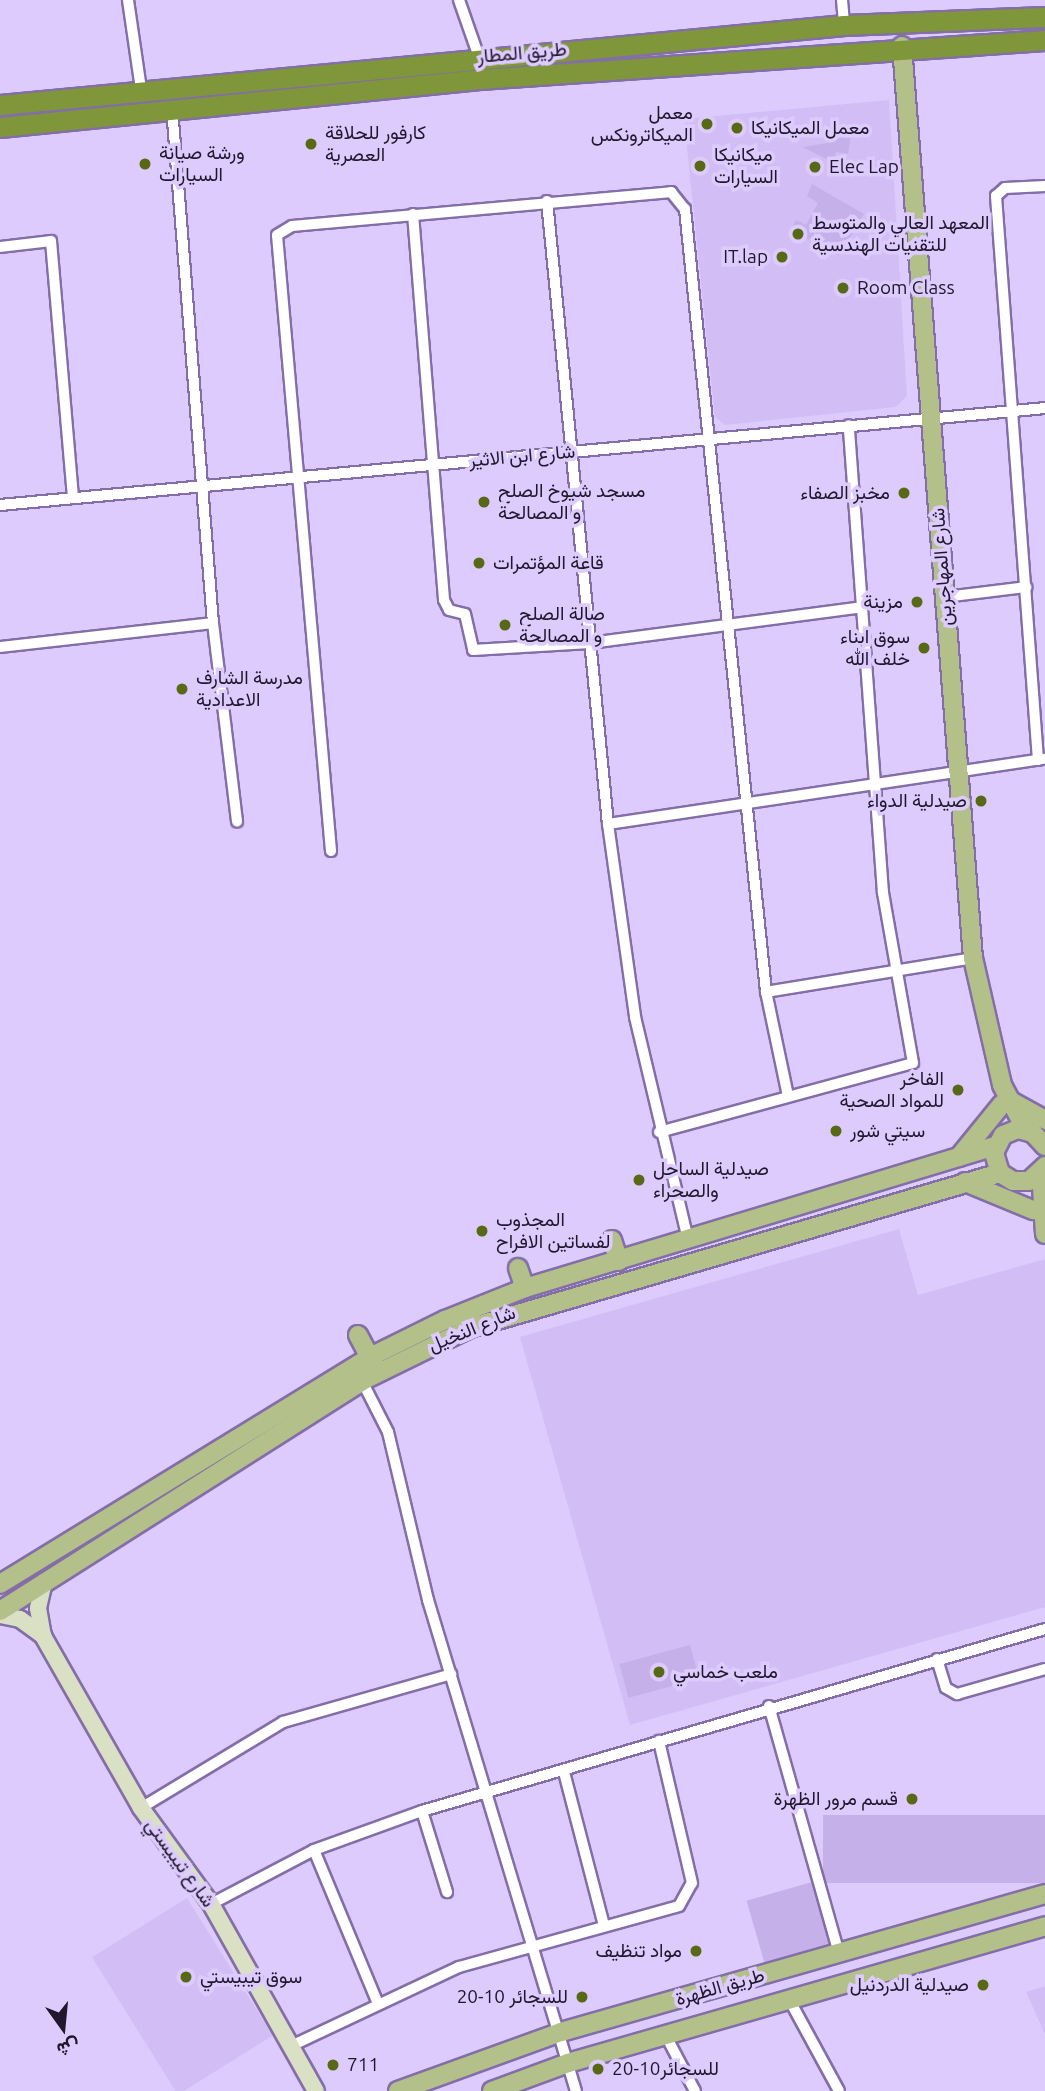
<!DOCTYPE html>
<html>
<head>
<meta charset="utf-8">
<style>
  body { margin:0 }
  #map { position:relative; width:1045px; height:2091px; overflow:hidden; background:#ddcbfd; font-family:Ubuntu,Vazirmatn,sans-serif }
  div>[style] { position:absolute }
  .built>* { inset:0; background:#d2bef5; transform-origin:0 0 }
  .green>* { inset:0; background:#c5b0ea; transform-origin:0 0 }
  .roads { filter:drop-shadow(2px 0 #836ea7) drop-shadow(-2px 0 #836ea7) drop-shadow(0 2px #836ea7) drop-shadow(0 -2px #836ea7) }
  .street>* { height:10px; margin:-5px; padding:0 5px; transform-origin:5px; border-radius:5px; background:#fff }
  .secondary>* { height:16px; margin:-8px; padding:0 8px; transform-origin:8px; border-radius:8px; background:#d9e0c4 }
  .primary>* { height:18px; margin:-9px; padding:0 9px; transform-origin:9px; border-radius:9px; background:#b3c089 }
  .highway>* { height:19px; margin:-9.5px; padding:0 9.5px; transform-origin:9.5px; border-radius:9.5px; background:#80963a }
  .dots>* { width:19px; height:19px; translate:-50% -50%; box-sizing:border-box; border:4px solid #ddcbfd; border-radius:50% }
  span { translate:-50% -50%; white-space:nowrap; text-align:center; line-height:1.15; -webkit-text-stroke:7px #ddcbfd; paint-order:stroke }
  .street-label { font-size:19px; color:#20172d }
  .poi-label { font-size:19px; color:#20172d }
  .right { translate:-100% -50%; text-align:right }
  .left { translate:0 -50%; text-align:left }
  .north { position:absolute; left:28px; top:1993px; width:70px; height:70px; -webkit-text-stroke:5px #ddcbfd; paint-order:stroke; rotate:165deg; font-size:19px; font-weight:700; line-height:28px; text-align:center; color:#20172d }
  .north::after { content:''; display:block; margin:auto; width:24px; height:32px; background:#20172d; clip-path:polygon(50% 0,100% 100%,50% 72%,0 100%) }
</style>
</head>
<body>
<div id="map">
  <div class="built">
    <i style="clip-path:polygon(889px 100px,907px 396px,896px 407px,725px 425px,715px 417px,684px 119px)"></i>
    <i style="clip-path:polygon(899px 1229px,918px 1295px,1045px 1259px,1045px 1607px,630px 1725px,520px 1337px)"></i>
    <i style="left:187px;top:1898px;width:162px;height:112px;rotate:58deg"></i>
    <i style="clip-path:polygon(1045px 1986px,1045px 2034px,1026px 1992px)"></i>
  </div>
  <div class="green">
    <i style="clip-path:polygon(838px 126px,852px 128px,848px 154px,836px 152px,833px 162px,802px 147px,835px 142px)"></i>
    <i style="clip-path:polygon(812px 184px,864px 214px,839px 256px,791px 230px,796px 220px,806px 225px,818px 203px,807px 196px)"></i>
    <i style="left:690px;top:1645px;width:35px;height:73px;rotate:75deg"></i>
    <i style="left:1045px;top:1815px;width:68px;height:222px;rotate:90deg"></i>
    <i style="left:812px;top:1882px;width:64px;height:68px;rotate:74deg"></i>
  </div>
  <div class="roads">
    <div class="street">
      <i style="left:128px;top:0;width:90px;rotate:81.7deg"></i>
      <i style="left:459px;top:0;width:60px;rotate:70.7deg"></i>
      <i style="left:842px;top:0;width:25px;rotate:85deg"></i>
      <i style="left:172px;top:108px;width:517px;rotate:85.45deg"></i>
      <i style="left:213px;top:623px;width:200px;rotate:83.1deg"></i>
      <i style="left:547px;top:201px;width:626px;rotate:84.41deg"></i>
      <i style="left:608px;top:824px;width:195px;rotate:82deg"></i>
      <i style="left:635px;top:1017px;width:229px;rotate:76.6deg"></i>
      <i style="left:413px;top:214px;width:387px;rotate:85.4deg"></i>
      <i style="left:444px;top:600px;width:11px;rotate:63deg"></i>
      <i style="left:449px;top:610px;width:16px;rotate:14deg"></i>
      <i style="left:465px;top:614px;width:37px;rotate:77deg"></i>
      <i style="left:473px;top:650px;width:117px;rotate:-3.4deg"></i>
      <i style="left:590px;top:643px;width:274px;rotate:-7.5deg"></i>
      <i style="left:0;top:247px;width:51px;rotate:-6.7deg"></i>
      <i style="left:51px;top:241px;width:258px;rotate:85.1deg"></i>
      <i style="left:0;top:505px;width:1049px;rotate:-5.3deg"></i>
      <i style="left:945px;top:597px;width:82px;rotate:-7deg"></i>
      <i style="left:0;top:647px;width:214px;rotate:-6.4deg"></i>
      <i style="left:1038px;top:760px;width:566px;rotate:-94.26deg"></i>
      <i style="left:996px;top:196px;width:12px;rotate:-42deg"></i>
      <i style="left:1005px;top:188px;width:40px;rotate:-2.9deg"></i>
      <i style="left:608px;top:824px;width:442px;rotate:-8.5deg"></i>
      <i style="left:331px;top:851px;width:618px;rotate:-95.01deg"></i>
      <i style="left:277px;top:235px;width:17px;rotate:-31deg"></i>
      <i style="left:292px;top:226px;width:381px;rotate:-5.1deg"></i>
      <i style="left:671px;top:192px;width:22px;rotate:51deg"></i>
      <i style="left:685px;top:209px;width:787px;rotate:84.09deg"></i>
      <i style="left:788px;top:1096px;width:106px;rotate:-101.9deg"></i>
      <i style="left:766px;top:992px;width:210px;rotate:-9.3deg"></i>
      <i style="left:659px;top:1132px;width:263px;rotate:-15.2deg"></i>
      <i style="left:913px;top:1063px;width:173px;rotate:-100deg"></i>
      <i style="left:883px;top:893px;width:469px;rotate:-94.2deg"></i>
      <i style="left:362px;top:1381px;width:57px;rotate:63deg"></i>
      <i style="left:388px;top:1432px;width:173px;rotate:76.6deg"></i>
      <i style="left:428px;top:1600px;width:513px;rotate:73.23deg"></i>
      <i style="left:937px;top:1659px;width:30px;rotate:73deg"></i>
      <i style="left:946px;top:1688px;width:13px;rotate:29deg"></i>
      <i style="left:957px;top:1694px;width:91px;rotate:-15.9deg"></i>
      <i style="left:769px;top:1706px;width:257px;rotate:74.2deg"></i>
      <i style="left:564px;top:1772px;width:159px;rotate:75.4deg"></i>
      <i style="left:141px;top:1808px;width:166px;rotate:-31.2deg"></i>
      <i style="left:283px;top:1722px;width:175px;rotate:-15.9deg"></i>
      <i style="left:422px;top:1811px;width:85px;rotate:72.8deg"></i>
      <i style="left:314px;top:1850px;width:164px;rotate:67.4deg"></i>
      <i style="left:211px;top:1904px;width:116px;rotate:-27.7deg"></i>
      <i style="left:314px;top:1850px;width:115px;rotate:-19.9deg"></i>
      <i style="left:422px;top:1811px;width:649px;rotate:-16.28deg"></i>
      <i style="left:790px;top:2001px;width:102px;rotate:61.4deg"></i>
      <i style="left:666px;top:2036px;width:62px;rotate:62.2deg"></i>
      <i style="left:291px;top:2046px;width:186px;rotate:-25.2deg"></i>
      <i style="left:459px;top:1967px;width:228px;rotate:-15.5deg"></i>
      <i style="left:679px;top:1906px;width:26px;rotate:-61deg"></i>
      <i style="left:692px;top:1883px;width:146px;rotate:-103.1deg"></i>
    </div>
    <div class="secondary">
      <i style="left:44px;top:1582px;width:27px;rotate:103deg"></i>
      <i style="left:38px;top:1608px;width:28px;rotate:80deg"></i>
      <i style="left:43px;top:1636px;width:198px;rotate:60.3deg"></i>
      <i style="left:141px;top:1808px;width:119px;rotate:53.9deg"></i>
      <i style="left:211px;top:1904px;width:214px;rotate:60.7deg"></i>
      <i style="left:0;top:1615px;width:20px;rotate:11deg"></i>
      <i style="left:20px;top:1619px;width:29px;rotate:36deg"></i>
    </div>
    <div class="primary">
      <i style="left:902px;top:46px;width:915px;rotate:85.55deg"></i>
      <i style="left:973px;top:958px;width:130px;rotate:77.1deg"></i>
      <i style="left:1002px;top:1085px;width:51px;rotate:61.9deg"></i>
      <i style="left:1011px;top:1101px;width:39px;rotate:29deg"></i>
      <i style="left:1045px;top:1146px;width:18px;rotate:-133deg"></i>
      <i style="left:1033px;top:1133px;width:16px;rotate:-165deg"></i>
      <i style="left:1018px;top:1129px;width:16px;rotate:158deg"></i>
      <i style="left:1003px;top:1135px;width:20px;rotate:117deg"></i>
      <i style="left:994px;top:1153px;width:21px;rotate:73deg"></i>
      <i style="left:1000px;top:1173px;width:15px;rotate:32deg"></i>
      <i style="left:1013px;top:1181px;width:16px"></i>
      <i style="left:1029px;top:1181px;width:22px;rotate:-43deg"></i>
      <i style="left:959px;top:1157px;width:68px;rotate:-50.9deg"></i>
      <i style="left:1041px;top:1172px;width:62px;rotate:86.3deg"></i>
      <i style="left:965px;top:1182px;width:74px;rotate:22.4deg"></i>
      <i style="left:612px;top:1240px;width:22px;rotate:72deg"></i>
      <i style="left:518px;top:1268px;width:21px;rotate:71deg"></i>
      <i style="left:358px;top:1335px;width:36px;rotate:62deg"></i>
      <i style="left:0;top:1584px;width:434px;rotate:-31.5deg"></i>
      <i style="left:370px;top:1357px;width:84px;rotate:-26.3deg"></i>
      <i style="left:445px;top:1320px;width:86px;rotate:-21.8deg"></i>
      <i style="left:525px;top:1288px;width:492px;rotate:-16.8deg"></i>
      <i style="left:0;top:1611px;width:429px;rotate:-32.4deg"></i>
      <i style="left:362px;top:1381px;width:120px;rotate:-26.1deg"></i>
      <i style="left:470px;top:1328px;width:552px;rotate:-16.3deg"></i>
      <i style="left:398px;top:2091px;width:173px;rotate:-19.9deg"></i>
      <i style="left:561px;top:2032px;width:503px;rotate:-15.91deg"></i>
      <i style="left:492px;top:2091px;width:81px;rotate:-20.2deg"></i>
      <i style="left:568px;top:2063px;width:496px;rotate:-16deg"></i>
    </div>
    <div class="highway">
      <i style="left:0;top:105px;width:848px;rotate:-5.41deg"></i>
      <i style="left:844px;top:25px;width:201px;rotate:-2.3deg"></i>
      <i style="left:0;top:127px;width:482px;rotate:-5.7deg"></i>
      <i style="left:480px;top:79px;width:566px;rotate:-3.95deg"></i>
    </div>
  </div>
  <div class="dots">
    <i style="left:707px;top:124px;background:#586915"></i>
    <i style="left:737px;top:128px;background:#586915"></i>
    <i style="left:311px;top:144px;background:#586915"></i>
    <i style="left:145px;top:164px;background:#586915"></i>
    <i style="left:700px;top:166px;background:#586915"></i>
    <i style="left:815px;top:167px;background:#586915"></i>
    <i style="left:798px;top:234px;background:#586915"></i>
    <i style="left:782px;top:257px;background:#586915"></i>
    <i style="left:843px;top:288px;background:#586915"></i>
    <i style="left:904px;top:493px;background:#586915"></i>
    <i style="left:484px;top:502px;background:#586915"></i>
    <i style="left:479px;top:563px;background:#586915"></i>
    <i style="left:917px;top:602px;background:#586915"></i>
    <i style="left:505px;top:625px;background:#586915"></i>
    <i style="left:924px;top:648px;background:#586915"></i>
    <i style="left:182px;top:689px;background:#586915"></i>
    <i style="left:981px;top:801px;background:#586915"></i>
    <i style="left:958px;top:1090px;background:#586915"></i>
    <i style="left:836px;top:1131px;background:#586915"></i>
    <i style="left:639px;top:1180px;background:#586915"></i>
    <i style="left:482px;top:1231px;background:#586915"></i>
    <i style="left:659px;top:1672px;background:#586915"></i>
    <i style="left:912px;top:1799px;background:#586915"></i>
    <i style="left:696px;top:1951px;background:#586915"></i>
    <i style="left:186px;top:1977px;background:#586915"></i>
    <i style="left:983px;top:1985px;background:#586915"></i>
    <i style="left:582px;top:1997px;background:#586915"></i>
    <i style="left:333px;top:2065px;background:#586915"></i>
    <i style="left:598px;top:2069px;background:#586915"></i>
  </div>
  <div class="street-label">
    <span style="left:522px;top:53px;rotate:-5deg">طريق المطار</span>
    <span style="left:522px;top:456px;rotate:-5deg">شارع ابن الاثير</span>
    <span style="left:942px;top:567px;rotate:-94deg">شارع المهاجرين</span>
    <span style="left:472px;top:1329px;rotate:-22deg">شارع النخيل</span>
    <span style="left:180px;top:1863px;rotate:54deg">شارع تيبيستي</span>
    <span style="left:720px;top:1987px;rotate:-16deg">طريق الظهرة</span>
  </div>
  <div class="poi-label">
    <span class="right" style="left:693px;top:124px">معمل<br>الميكاترونكس</span>
    <span class="left" style="left:751px;top:128px">معمل الميكانيكا</span>
    <span class="left" style="left:325px;top:144px">كارفور للحلاقة<br>العصرية</span>
    <span class="left" style="left:159px;top:164px">ورشة صيانة<br>السيارات</span>
    <span class="left" style="left:714px;top:166px">ميكانيكا<br>السيارات</span>
    <span class="left" style="left:829px;top:167px">Elec Lap</span>
    <span class="left" style="left:812px;top:234px">المعهد العالي والمتوسط<br>للتقنيات الهندسية</span>
    <span class="right" style="left:768px;top:257px">IT.lap</span>
    <span class="left" style="left:857px;top:288px">Room Class</span>
    <span class="left" style="left:498px;top:502px">مسجد شيوخ الصلح<br>و المصالحة</span>
    <span class="right" style="left:890px;top:493px">مخبز الصفاء</span>
    <span class="left" style="left:493px;top:563px">قاعة المؤتمرات</span>
    <span class="right" style="left:903px;top:602px">مزينة</span>
    <span class="left" style="left:519px;top:625px">صالة الصلح<br>و المصالحة</span>
    <span class="right" style="left:910px;top:648px">سوق ابناء<br>خلف الله</span>
    <span class="left" style="left:196px;top:689px">مدرسة الشارف<br>الاعدادية</span>
    <span class="right" style="left:967px;top:801px">صيدلية الدواء</span>
    <span class="right" style="left:944px;top:1090px">الفاخر<br>للمواد الصحية</span>
    <span class="left" style="left:850px;top:1131px">سيتي شور</span>
    <span class="left" style="left:653px;top:1180px">صيدلية الساحل<br>والصحراء</span>
    <span class="left" style="left:496px;top:1231px">المجذوب<br>لفساتين الافراح</span>
    <span class="left" style="left:673px;top:1672px">ملعب خماسي</span>
    <span class="right" style="left:898px;top:1799px">قسم مرور الظهرة</span>
    <span class="right" style="left:682px;top:1951px">مواد تنظيف</span>
    <span class="left" style="left:200px;top:1977px">سوق تيبيستي</span>
    <span class="right" style="left:969px;top:1985px">صيدلية الدردنيل</span>
    <span class="right" style="left:568px;top:1997px">20-10 للسجائر</span>
    <span class="left" style="left:347px;top:2065px">711</span>
    <span class="left" style="left:612px;top:2069px">20-10للسجائر</span>
  </div>
  <div class="north">ش</div>
</div>
</body>
</html>
